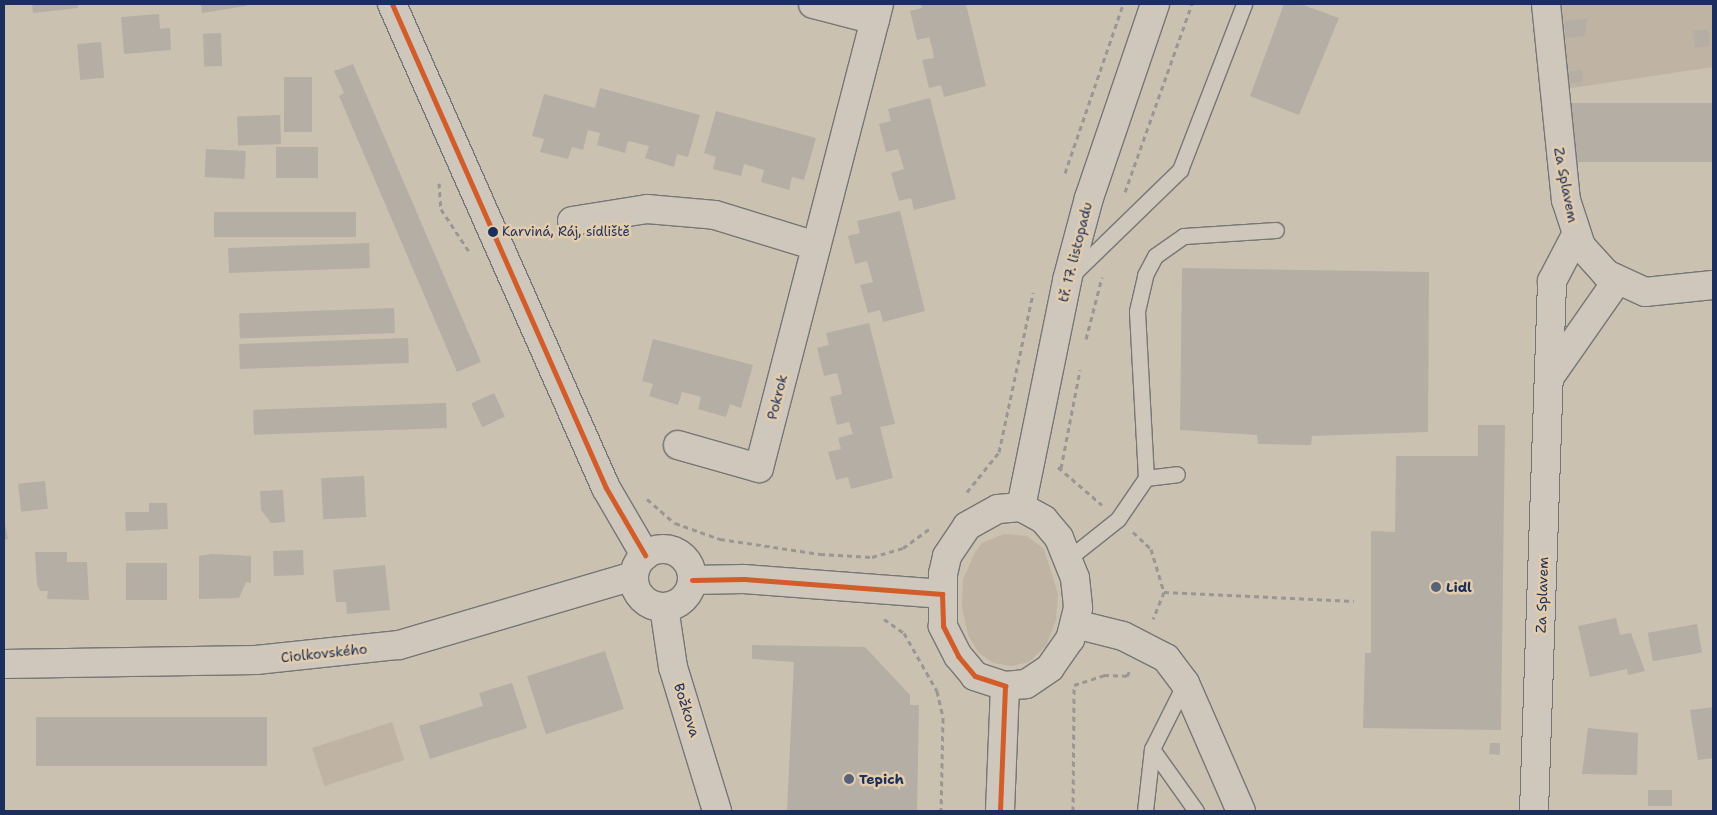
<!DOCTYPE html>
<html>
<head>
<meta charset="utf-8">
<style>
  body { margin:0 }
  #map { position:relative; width:1717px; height:815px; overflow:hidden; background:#cbc1b1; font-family:"Shantell Sans",sans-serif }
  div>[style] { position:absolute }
  .green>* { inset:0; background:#bfb3a4; transform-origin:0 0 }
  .building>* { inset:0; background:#b4aea5; transform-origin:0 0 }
  .path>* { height:3px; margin-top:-1.5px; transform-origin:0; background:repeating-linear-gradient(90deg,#999693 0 5px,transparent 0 9px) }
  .roads { filter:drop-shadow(1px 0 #767677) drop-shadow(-1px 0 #767677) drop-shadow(0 1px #767677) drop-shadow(0 -1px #767677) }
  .service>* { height:15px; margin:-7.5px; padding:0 7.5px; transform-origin:7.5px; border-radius:7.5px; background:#cfc7bb }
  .minor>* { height:28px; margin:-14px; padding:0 14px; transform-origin:14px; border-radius:14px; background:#cfc7bb }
  .tertiary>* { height:28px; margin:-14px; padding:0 14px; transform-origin:14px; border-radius:14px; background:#cfc7bb }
  .tertiary>.ring { margin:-14px; padding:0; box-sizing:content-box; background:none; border:28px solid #cfc7bb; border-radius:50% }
  .primary>* { height:28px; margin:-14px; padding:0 14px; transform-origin:14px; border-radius:14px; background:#cfc7bb }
  .bus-1>* { height:5px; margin:-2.5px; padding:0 2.5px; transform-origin:2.5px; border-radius:2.5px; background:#d25d2b }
  .dots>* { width:14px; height:14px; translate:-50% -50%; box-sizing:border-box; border:2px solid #e2ccab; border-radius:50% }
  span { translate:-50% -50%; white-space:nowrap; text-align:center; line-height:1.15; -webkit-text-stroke:5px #e2ccab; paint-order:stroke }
  .bus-label { font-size:13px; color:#1b2f5e }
  .left { translate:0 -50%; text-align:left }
  .street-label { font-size:14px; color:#1b2f5e }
  .poi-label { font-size:14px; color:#1b2f5e; font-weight:700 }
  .frame { position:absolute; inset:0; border:5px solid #1b2f5e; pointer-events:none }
</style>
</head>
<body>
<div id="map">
  <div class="green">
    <i style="clip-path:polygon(1558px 4px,1713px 4px,1713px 67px,1565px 89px)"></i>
    <i style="clip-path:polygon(1004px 534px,1027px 536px,1044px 549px,1058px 594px,1056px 620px,1046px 646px,1029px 662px,1012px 666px,993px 663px,978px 652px,968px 635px,962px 607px,963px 580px,974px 554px,982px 543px)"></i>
    <i style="left:392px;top:722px;width:40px;height:84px;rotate:72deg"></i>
  </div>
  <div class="building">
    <i style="clip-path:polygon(32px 4px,78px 4px,78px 8px,33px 13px)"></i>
    <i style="clip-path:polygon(201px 4px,246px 4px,246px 6px,202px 13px)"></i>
    <i style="clip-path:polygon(921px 4px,966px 4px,986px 86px,944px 97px,941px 85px,929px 88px,922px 60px,934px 58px,932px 47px,929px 37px,917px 40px,910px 11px,922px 8px)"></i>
    <i style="clip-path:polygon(1284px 4px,1300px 4px,1339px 18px,1299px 115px,1250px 96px)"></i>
    <i style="clip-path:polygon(159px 14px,160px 29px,170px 28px,171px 50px,124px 54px,121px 17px)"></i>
    <i style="clip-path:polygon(1587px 19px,1585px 36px,1566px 38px,1564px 21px)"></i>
    <i style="left:1708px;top:29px;width:17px;height:15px;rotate:83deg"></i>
    <i style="left:221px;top:33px;width:33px;height:18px;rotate:88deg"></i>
    <i style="left:101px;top:42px;width:36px;height:24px;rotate:85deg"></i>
    <i style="clip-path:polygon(353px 64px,481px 362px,457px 372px,339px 96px,344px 93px,334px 71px)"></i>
    <i style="left:1582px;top:70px;width:12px;height:16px;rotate:85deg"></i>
    <i style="left:284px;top:77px;width:28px;height:55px"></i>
    <i style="clip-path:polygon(600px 88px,700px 115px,688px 157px,677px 154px,674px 167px,645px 158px,649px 146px,628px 141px,625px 153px,597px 145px,600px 133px,588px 130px,583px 150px,572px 147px,568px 159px,540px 152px,544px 139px,532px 136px,544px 94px,595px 108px)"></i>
    <i style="clip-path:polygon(930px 98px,956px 199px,914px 210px,911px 198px,899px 201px,891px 173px,904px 169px,898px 149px,886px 152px,879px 124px,891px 121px,888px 109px)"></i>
    <i style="left:1713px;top:103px;width:59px;height:146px;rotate:90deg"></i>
    <i style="clip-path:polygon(716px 111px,816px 138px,804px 180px,792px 177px,789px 190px,761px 182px,764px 170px,744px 164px,741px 176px,713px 169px,716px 157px,704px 153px)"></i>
    <i style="left:280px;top:115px;width:29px;height:43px;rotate:88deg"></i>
    <i style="left:276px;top:147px;width:42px;height:31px"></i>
    <i style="left:206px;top:149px;width:40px;height:28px;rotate:3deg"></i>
    <i style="clip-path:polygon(900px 211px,925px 311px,883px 322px,880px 310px,868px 313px,860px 285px,873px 282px,867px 261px,855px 264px,848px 236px,860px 233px,857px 221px)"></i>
    <i style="left:356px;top:212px;width:25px;height:142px;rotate:90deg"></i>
    <i style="left:369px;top:243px;width:25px;height:141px;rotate:88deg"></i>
    <i style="clip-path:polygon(1182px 268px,1429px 272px,1428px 432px,1312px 436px,1311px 445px,1258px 444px,1257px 435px,1180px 430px)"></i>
    <i style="left:394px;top:308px;width:25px;height:155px;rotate:88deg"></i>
    <i style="clip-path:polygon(869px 323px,895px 424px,880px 427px,893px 478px,851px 489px,848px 477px,836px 480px,828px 452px,841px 449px,838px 438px,853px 434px,849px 422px,837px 425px,830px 397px,842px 394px,840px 384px,837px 373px,824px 376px,817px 348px,829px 345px,826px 333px)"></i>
    <i style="left:408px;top:338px;width:25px;height:169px;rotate:88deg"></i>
    <i style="clip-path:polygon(653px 339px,753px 365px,741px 408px,730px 404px,726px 417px,698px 409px,701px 397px,691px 394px,682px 392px,678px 405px,649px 396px,653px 384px,642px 381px)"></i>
    <i style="left:494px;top:393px;width:26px;height:25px;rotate:65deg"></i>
    <i style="left:446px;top:403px;width:25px;height:193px;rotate:88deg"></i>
    <i style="clip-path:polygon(1478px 425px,1505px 425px,1501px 730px,1363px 728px,1365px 653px,1371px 653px,1371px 531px,1395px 532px,1396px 456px,1478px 456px)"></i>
    <i style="left:364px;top:476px;width:41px;height:43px;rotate:87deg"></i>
    <i style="left:45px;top:481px;width:28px;height:27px;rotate:84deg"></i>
    <i style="clip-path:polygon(283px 490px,285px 522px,271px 523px,261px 510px,260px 491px)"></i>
    <i style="clip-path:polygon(149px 503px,167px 503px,168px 529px,126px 531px,125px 512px,149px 512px)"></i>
    <i style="clip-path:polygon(4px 519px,8px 539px,4px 540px)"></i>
    <i style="left:303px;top:550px;width:25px;height:30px;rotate:88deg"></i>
    <i style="clip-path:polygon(35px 552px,67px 552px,67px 562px,87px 562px,89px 600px,47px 599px,48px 591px,40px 591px,37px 584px)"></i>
    <i style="clip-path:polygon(212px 554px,251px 556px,251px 583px,246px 582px,239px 598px,199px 599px,199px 556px)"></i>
    <i style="left:126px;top:563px;width:41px;height:37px"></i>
    <i style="clip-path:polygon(385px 565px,390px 610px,347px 614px,346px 602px,336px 602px,333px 570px)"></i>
    <i style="clip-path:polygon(1616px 618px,1620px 635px,1631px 633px,1645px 671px,1628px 675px,1627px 669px,1590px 677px,1578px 626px)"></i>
    <i style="left:1697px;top:624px;width:29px;height:50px;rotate:80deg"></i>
    <i style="clip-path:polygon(752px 645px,865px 647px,910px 695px,910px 705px,919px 705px,917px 811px,787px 811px,794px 662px,752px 659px)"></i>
    <i style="left:605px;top:651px;width:61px;height:82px;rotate:72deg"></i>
    <i style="clip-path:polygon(512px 683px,527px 728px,430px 759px,419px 726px,483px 706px,479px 693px)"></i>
    <i style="clip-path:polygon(1713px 707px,1713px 758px,1698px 760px,1690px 710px)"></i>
    <i style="left:36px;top:717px;width:231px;height:49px"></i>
    <i style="clip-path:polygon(1588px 728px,1638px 733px,1637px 775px,1582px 774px)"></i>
    <i style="clip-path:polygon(1490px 743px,1500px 743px,1500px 755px,1489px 754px)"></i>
    <i style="left:1648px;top:790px;width:24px;height:16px"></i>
  </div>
  <div class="path">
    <i style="left:1065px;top:173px;width:176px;rotate:-71deg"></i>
    <i style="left:439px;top:183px;width:26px;rotate:86deg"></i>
    <i style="left:441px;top:209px;width:53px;rotate:56.6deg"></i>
    <i style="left:1125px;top:192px;width:200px;rotate:-70.4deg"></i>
    <i style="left:1086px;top:339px;width:64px;rotate:-75.5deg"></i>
    <i style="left:1058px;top:467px;width:58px;rotate:40.8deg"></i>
    <i style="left:1061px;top:468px;width:100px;rotate:-79deg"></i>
    <i style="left:967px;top:492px;width:51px;rotate:-51.3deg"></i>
    <i style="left:999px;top:452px;width:163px;rotate:-77.9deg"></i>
    <i style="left:647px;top:499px;width:37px;rotate:41deg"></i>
    <i style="left:675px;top:523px;width:48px;rotate:19.6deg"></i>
    <i style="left:720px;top:539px;width:101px;rotate:8.5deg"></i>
    <i style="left:820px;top:554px;width:52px;rotate:3.3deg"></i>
    <i style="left:872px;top:557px;width:32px;rotate:-16deg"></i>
    <i style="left:903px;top:548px;width:34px;rotate:-36deg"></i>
    <i style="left:1133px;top:532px;width:25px;rotate:43deg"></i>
    <i style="left:1151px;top:549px;width:45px;rotate:73.2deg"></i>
    <i style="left:1164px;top:592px;width:29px;rotate:112deg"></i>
    <i style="left:1164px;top:592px;width:190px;rotate:2.7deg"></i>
    <i style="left:884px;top:619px;width:24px;rotate:35deg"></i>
    <i style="left:904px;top:633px;width:67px;rotate:60.4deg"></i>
    <i style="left:937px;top:691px;width:28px;rotate:77deg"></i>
    <i style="left:943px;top:718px;width:93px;rotate:91.2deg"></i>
    <i style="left:1073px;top:811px;width:126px;rotate:-89.5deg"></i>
    <i style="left:1074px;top:685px;width:32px;rotate:-18deg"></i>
    <i style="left:1104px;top:675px;width:23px;rotate:2deg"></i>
    <i style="left:1127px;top:676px;width:7px;rotate:-63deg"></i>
  </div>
  <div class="roads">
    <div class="service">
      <i style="left:1072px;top:275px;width:151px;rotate:-44.2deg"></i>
      <i style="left:1180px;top:170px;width:178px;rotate:-68.9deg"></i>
      <i style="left:1146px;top:478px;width:31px;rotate:-7deg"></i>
      <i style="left:1069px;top:558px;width:63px;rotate:-38.5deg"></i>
      <i style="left:1118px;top:519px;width:50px;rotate:-55.7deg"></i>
      <i style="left:1146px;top:478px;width:167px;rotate:-93.1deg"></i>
      <i style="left:1137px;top:311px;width:37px;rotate:-77deg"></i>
      <i style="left:1145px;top:275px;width:21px;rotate:-62deg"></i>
      <i style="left:1155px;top:256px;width:35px;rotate:-35deg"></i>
      <i style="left:1184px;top:236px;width:92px;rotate:-3.7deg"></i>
      <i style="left:1152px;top:749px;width:76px;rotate:54.6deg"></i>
      <i style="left:1145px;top:811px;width:62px;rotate:-83.6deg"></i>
      <i style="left:1152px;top:749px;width:74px;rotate:-63.4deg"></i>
    </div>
    <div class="minor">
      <i style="left:813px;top:4px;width:64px;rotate:14.5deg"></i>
      <i style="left:1546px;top:4px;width:197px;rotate:84.2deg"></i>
      <i style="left:1566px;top:200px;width:48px;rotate:71.9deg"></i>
      <i style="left:1581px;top:246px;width:38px;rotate:48deg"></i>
      <i style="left:1606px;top:274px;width:43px;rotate:24.8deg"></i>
      <i style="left:1645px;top:292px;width:68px;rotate:-5.9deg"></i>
      <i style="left:572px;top:221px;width:76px;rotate:-9.1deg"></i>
      <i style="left:647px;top:209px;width:68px;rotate:5deg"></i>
      <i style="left:715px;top:215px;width:106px;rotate:17.1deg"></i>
      <i style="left:1549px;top:378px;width:118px;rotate:-55deg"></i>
      <i style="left:678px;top:445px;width:84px;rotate:15.9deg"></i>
      <i style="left:759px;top:468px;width:479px;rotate:-75.5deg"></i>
      <i style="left:664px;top:607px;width:61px;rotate:81.5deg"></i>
      <i style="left:673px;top:667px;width:151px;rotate:73deg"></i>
      <i style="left:1075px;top:624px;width:49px;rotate:14deg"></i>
      <i style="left:1123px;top:636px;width:48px;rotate:27.1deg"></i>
      <i style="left:1166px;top:658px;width:31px;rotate:53deg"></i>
      <i style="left:1185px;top:683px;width:140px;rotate:66.4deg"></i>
      <i style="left:4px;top:664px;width:252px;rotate:-0.9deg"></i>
      <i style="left:256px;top:660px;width:144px;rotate:-6deg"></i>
      <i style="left:399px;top:645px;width:244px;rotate:-16.4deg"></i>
      <i style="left:1534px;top:811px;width:530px;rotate:-88.05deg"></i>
      <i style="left:1552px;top:281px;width:52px;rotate:-62.4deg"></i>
    </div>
    <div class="tertiary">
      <i style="left:392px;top:4px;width:529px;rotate:66.15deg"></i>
      <i style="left:606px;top:488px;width:78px;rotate:59.8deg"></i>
      <i class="ring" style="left:634px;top:549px;width:30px;height:30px"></i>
      <i style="left:692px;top:580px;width:52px;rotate:-1.1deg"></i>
      <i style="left:744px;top:579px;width:199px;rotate:4.3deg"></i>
    </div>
    <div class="primary">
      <i style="left:1021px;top:507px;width:232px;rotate:-78.5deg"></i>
      <i style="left:1067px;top:280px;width:85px;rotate:-75deg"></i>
      <i style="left:1089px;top:198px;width:205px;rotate:-71.2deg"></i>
      <i style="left:1021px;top:507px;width:26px;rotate:29deg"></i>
      <i style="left:1044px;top:520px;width:23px;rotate:50deg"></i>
      <i style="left:1059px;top:538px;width:43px;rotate:68.2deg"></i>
      <i style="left:1075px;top:578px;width:30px;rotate:84deg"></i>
      <i style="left:1078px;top:608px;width:32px;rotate:104deg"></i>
      <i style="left:1070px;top:639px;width:35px;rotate:125deg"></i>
      <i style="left:1050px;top:668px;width:29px;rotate:146deg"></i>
      <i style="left:1026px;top:684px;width:21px;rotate:175deg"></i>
      <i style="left:1005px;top:686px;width:32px;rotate:-162deg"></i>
      <i style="left:975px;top:676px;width:26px;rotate:-130deg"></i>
      <i style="left:958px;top:656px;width:34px;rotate:-117deg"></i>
      <i style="left:943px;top:626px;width:52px;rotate:-90deg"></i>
      <i style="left:943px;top:574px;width:18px;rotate:-77deg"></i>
      <i style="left:947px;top:556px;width:36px;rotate:-56deg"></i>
      <i style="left:967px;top:526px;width:35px;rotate:-29deg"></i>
      <i style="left:998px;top:509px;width:23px;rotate:-5deg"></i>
      <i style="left:1000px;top:811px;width:125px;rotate:-87.7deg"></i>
    </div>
  </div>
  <div class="bus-1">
    <i style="left:392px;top:4px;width:529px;rotate:66.15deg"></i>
    <i style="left:606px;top:488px;width:78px;rotate:59.8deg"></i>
    <i style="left:692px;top:580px;width:52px;rotate:-1.1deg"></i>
    <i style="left:744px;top:579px;width:199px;rotate:4.3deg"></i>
    <i style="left:942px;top:594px;width:32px;rotate:88deg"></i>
    <i style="left:943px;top:626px;width:34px;rotate:63deg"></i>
    <i style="left:958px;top:656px;width:26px;rotate:50deg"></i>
    <i style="left:975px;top:676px;width:32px;rotate:18deg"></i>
    <i style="left:1005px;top:686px;width:125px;rotate:92.3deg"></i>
  </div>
  <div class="dots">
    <i style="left:493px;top:232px;background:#1b2f5e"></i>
    <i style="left:1436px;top:587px;background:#59627b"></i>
    <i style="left:849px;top:779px;background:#59627b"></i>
  </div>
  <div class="bus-label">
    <span class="left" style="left:502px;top:232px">Karviná, Ráj, sídliště</span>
  </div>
  <div class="street-label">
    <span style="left:1566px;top:185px;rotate:79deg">Za Splavem</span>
    <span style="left:1075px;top:252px;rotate:-76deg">tř. 17. listopadu</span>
    <span style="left:777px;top:397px;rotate:-76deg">Pokrok</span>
    <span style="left:1542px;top:595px;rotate:-88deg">Za Splavem</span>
    <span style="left:324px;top:653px;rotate:-6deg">Ciolkovského</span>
    <span style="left:687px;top:710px;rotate:72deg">Božkova</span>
  </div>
  <div class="poi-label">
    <span class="left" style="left:1446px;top:587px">Lidl</span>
    <span class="left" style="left:859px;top:779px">Tepich</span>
  </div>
  <div class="frame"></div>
</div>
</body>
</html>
